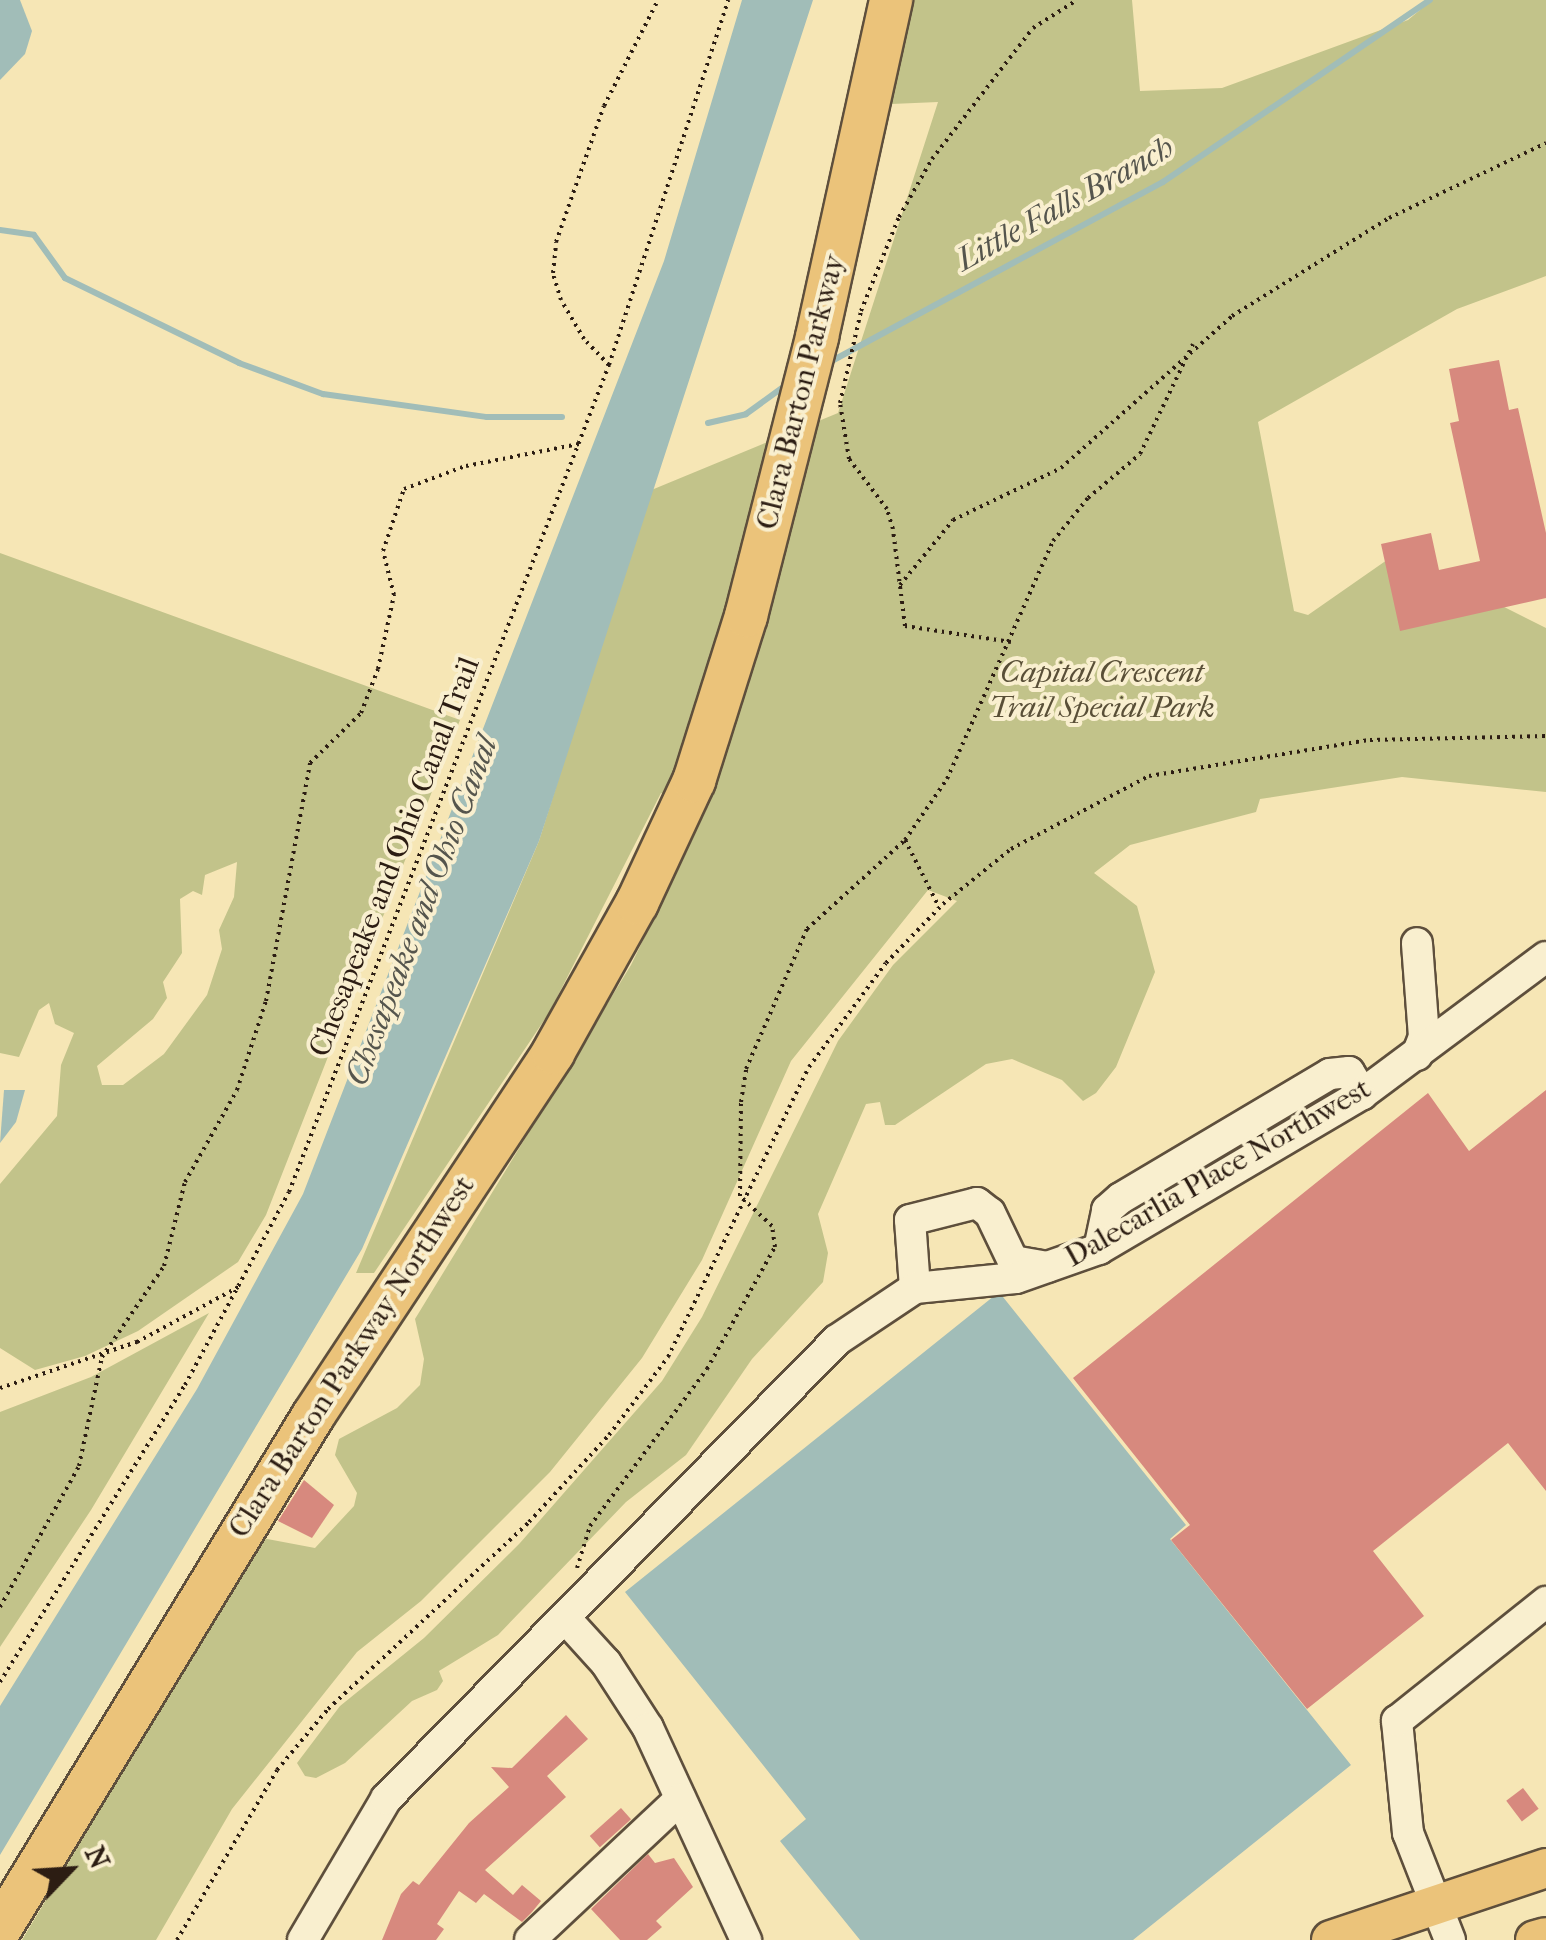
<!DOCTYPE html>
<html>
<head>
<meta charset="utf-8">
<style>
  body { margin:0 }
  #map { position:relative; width:1546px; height:1940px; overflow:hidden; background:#f6e6b5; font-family:"IM FELL French Canon",serif }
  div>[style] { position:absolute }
  .green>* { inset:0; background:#c2c38a }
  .water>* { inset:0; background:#a1bdb8 }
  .stream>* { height:6px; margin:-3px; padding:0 3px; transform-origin:3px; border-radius:3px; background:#a1bdb8 }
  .building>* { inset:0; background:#d7897e; transform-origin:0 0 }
  .path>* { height:4px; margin-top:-2px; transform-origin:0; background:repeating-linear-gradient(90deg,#2c1d13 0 2.5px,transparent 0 7.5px) }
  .roads { filter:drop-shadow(2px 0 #5e4f3c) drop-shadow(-2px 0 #5e4f3c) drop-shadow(0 2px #5e4f3c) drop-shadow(0 -2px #5e4f3c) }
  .minor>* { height:30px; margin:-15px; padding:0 15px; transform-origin:15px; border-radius:15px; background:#f9efcf }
  .major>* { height:38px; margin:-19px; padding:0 19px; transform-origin:19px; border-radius:19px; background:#ebc37a }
  .highway>* { height:42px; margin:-21px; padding:0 21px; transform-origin:21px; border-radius:21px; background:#ebc37a }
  span { translate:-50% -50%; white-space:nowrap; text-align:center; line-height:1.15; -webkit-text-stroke:8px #f9efcf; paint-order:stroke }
  .street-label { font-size:30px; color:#2c1d13 }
  .park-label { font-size:30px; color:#594f37; font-style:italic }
  .water-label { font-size:32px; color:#55554d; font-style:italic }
  .north { position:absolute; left:20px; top:1820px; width:100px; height:100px; -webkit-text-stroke:8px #f9efcf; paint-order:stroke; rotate:65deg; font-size:28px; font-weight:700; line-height:40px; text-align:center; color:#2c1d13 }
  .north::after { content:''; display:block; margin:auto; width:35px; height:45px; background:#2c1d13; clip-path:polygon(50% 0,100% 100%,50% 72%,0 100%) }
</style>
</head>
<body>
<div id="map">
  <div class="green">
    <i style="clip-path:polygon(891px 0,1132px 0,1140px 91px,1222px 88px,1408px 20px,1432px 0,1546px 0,1546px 276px,1457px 309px,1258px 422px,1294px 611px,1308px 615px,1397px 553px,1546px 628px,1546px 792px,1402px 777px,1260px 799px,1256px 812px,1130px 845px,1094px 873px,1137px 906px,1155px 972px,1116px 1067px,1096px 1093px,1083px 1101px,1062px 1080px,1012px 1059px,986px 1064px,895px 1125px,885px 1125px,880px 1102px,866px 1104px,818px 1214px,828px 1253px,823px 1282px,752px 1359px,686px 1455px,626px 1502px,498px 1635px,439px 1671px,443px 1681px,437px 1690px,412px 1701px,345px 1763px,316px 1778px,305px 1776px,297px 1763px,340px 1706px,424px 1638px,520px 1543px,662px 1381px,702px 1317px,838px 1041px,893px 965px,957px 901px,928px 890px,791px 1061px,702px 1260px,642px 1358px,550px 1472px,421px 1601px,357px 1652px,232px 1809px,156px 1940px,22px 1940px,262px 1538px,315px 1548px,354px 1506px,357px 1493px,335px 1455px,339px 1439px,397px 1408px,420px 1385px,424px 1359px,415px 1319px,631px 965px,706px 810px,661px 793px,549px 1013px,374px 1273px,356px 1273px,539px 841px,649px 491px,838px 413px,938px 102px,868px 105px)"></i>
    <i style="clip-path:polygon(evenodd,0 553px,460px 720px,266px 1215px,238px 1262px,138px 1331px,85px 1356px,35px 1370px,0 1348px,0 1184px,57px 1116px,61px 1065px,74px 1033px,55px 1024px,49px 1003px,39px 1010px,19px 1057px,0 1053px,0 553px,237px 862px,234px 897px,219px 930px,222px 949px,207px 995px,164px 1054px,123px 1085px,102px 1085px,97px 1066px,153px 1019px,167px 998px,163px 982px,182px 953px,180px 899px,193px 891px,202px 895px,205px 875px,237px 862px)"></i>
    <i style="clip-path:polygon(209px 1313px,91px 1510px,0 1647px,0 1412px,91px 1377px)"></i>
  </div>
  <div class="water">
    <i style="clip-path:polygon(0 0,20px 0,32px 31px,25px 54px,0 80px)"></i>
    <i style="clip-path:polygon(742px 0,813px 0,539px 841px,362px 1249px,0 1855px,0 1706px,197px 1389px,303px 1194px,664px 261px)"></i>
    <i style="clip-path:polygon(4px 1090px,25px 1090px,16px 1122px,0 1143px)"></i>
    <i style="clip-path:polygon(999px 1292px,1186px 1525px,1170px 1539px,1351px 1765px,1133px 1940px,860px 1940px,780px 1841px,806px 1819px,625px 1592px)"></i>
  </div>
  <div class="stream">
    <i style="left:0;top:230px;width:34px;rotate:8deg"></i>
    <i style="left:34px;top:235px;width:53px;rotate:54.2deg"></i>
    <i style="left:65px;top:278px;width:194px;rotate:26deg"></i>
    <i style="left:239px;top:363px;width:90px;rotate:20.3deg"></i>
    <i style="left:323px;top:394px;width:166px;rotate:8deg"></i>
    <i style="left:487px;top:417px;width:75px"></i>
    <i style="left:828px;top:363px;width:381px;rotate:-28.4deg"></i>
    <i style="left:1163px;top:182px;width:323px;rotate:-34.3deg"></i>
    <i style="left:708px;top:423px;width:39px;rotate:-13deg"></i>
    <i style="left:746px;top:414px;width:49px;rotate:-35.9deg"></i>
  </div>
  <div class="building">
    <i style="clip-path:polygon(1499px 360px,1509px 410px,1518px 408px,1546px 533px,1546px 598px,1400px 631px,1381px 544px,1431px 533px,1439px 570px,1480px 561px,1450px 423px,1459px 421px,1449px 369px)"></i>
    <i style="clip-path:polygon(1546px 1090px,1546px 1491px,1508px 1443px,1373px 1551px,1424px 1616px,1307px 1709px,1171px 1540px,1190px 1525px,1073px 1378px,1428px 1093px,1469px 1151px)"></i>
    <i style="clip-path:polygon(304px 1480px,334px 1505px,312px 1538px,278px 1521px)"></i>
    <i style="clip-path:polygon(566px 1715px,588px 1739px,547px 1776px,566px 1797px,485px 1870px,513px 1895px,522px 1885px,541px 1901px,532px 1912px,522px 1922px,484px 1894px,476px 1903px,459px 1891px,437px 1924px,444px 1929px,436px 1940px,382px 1940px,401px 1894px,413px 1881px,419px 1885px,469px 1823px,509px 1787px,491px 1767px,512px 1768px)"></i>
    <i style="left:1523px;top:1788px;width:26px;height:21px;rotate:53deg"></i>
    <i style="left:621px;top:1808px;width:15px;height:42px;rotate:48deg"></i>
    <i style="clip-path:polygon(648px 1854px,655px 1863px,674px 1858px,693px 1887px,656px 1921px,662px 1927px,647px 1940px,620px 1940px,591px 1909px)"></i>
  </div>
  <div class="path">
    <i style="left:609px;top:365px;width:36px;rotate:-134deg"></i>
    <i style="left:584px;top:339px;width:45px;rotate:-120.5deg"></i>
    <i style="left:561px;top:300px;width:28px;rotate:-107deg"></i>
    <i style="left:553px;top:273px;width:31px;rotate:-84deg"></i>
    <i style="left:556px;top:242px;width:144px;rotate:-70.6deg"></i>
    <i style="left:604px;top:106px;width:119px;rotate:-63deg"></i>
    <i style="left:900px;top:585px;width:84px;rotate:-50.8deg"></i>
    <i style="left:953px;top:520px;width:120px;rotate:-25.7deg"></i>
    <i style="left:1061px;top:468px;width:229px;rotate:-41.6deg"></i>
    <i style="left:1232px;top:316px;width:185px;rotate:-32deg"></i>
    <i style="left:1389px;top:218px;width:174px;rotate:-25.5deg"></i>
    <i style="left:1011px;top:642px;width:107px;rotate:-171.4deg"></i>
    <i style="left:905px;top:626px;width:98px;rotate:-97.1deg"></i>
    <i style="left:893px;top:529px;width:21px;rotate:-107deg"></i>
    <i style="left:887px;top:509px;width:63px;rotate:-127.2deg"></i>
    <i style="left:849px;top:459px;width:57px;rotate:-99.1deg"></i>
    <i style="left:840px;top:403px;width:94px;rotate:-77.1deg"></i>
    <i style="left:861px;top:311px;width:101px;rotate:-68deg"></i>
    <i style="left:899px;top:217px;width:67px;rotate:-60.4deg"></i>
    <i style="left:932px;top:159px;width:165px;rotate:-52.4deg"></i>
    <i style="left:1033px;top:28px;width:52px;rotate:-32.5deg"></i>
    <i style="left:905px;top:840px;width:75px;rotate:63.1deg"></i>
    <i style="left:0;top:1388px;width:145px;rotate:-18.6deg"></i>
    <i style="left:137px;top:1342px;width:119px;rotate:-28.5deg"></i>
    <i style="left:577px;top:1568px;width:44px;rotate:-72.8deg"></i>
    <i style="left:590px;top:1526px;width:196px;rotate:-53.3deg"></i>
    <i style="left:707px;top:1369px;width:140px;rotate:-60.9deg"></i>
    <i style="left:775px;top:1247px;width:21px;rotate:-98deg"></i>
    <i style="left:772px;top:1226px;width:44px;rotate:-136.8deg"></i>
    <i style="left:740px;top:1196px;width:94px;rotate:-89.4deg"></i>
    <i style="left:741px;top:1102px;width:33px;rotate:-81deg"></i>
    <i style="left:746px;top:1069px;width:153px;rotate:-66.5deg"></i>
    <i style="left:807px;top:929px;width:132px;rotate:-42.2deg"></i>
    <i style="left:905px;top:840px;width:74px;rotate:-55.5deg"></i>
    <i style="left:947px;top:779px;width:261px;rotate:-66deg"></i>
    <i style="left:1053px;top:541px;width:55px;rotate:-50.9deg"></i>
    <i style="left:1088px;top:498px;width:68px;rotate:-40.2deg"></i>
    <i style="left:1140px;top:454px;width:122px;rotate:-64.3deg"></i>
    <i style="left:0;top:1607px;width:162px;rotate:-60.7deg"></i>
    <i style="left:79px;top:1466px;width:111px;rotate:-78.1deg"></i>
    <i style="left:102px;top:1357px;width:110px;rotate:-55.7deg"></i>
    <i style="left:164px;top:1266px;width:87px;rotate:-76deg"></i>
    <i style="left:185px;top:1182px;width:106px;rotate:-60.5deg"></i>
    <i style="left:237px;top:1090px;width:94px;rotate:-72deg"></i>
    <i style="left:266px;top:1001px;width:242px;rotate:-79.5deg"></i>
    <i style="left:310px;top:763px;width:71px;rotate:-44.4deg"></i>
    <i style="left:361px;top:713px;width:47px;rotate:-68.9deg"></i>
    <i style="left:378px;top:669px;width:76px;rotate:-77.8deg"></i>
    <i style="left:394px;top:595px;width:45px;rotate:-104deg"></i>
    <i style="left:383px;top:551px;width:65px;rotate:-71.3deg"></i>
    <i style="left:404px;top:489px;width:66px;rotate:-20.4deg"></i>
    <i style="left:466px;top:466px;width:115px;rotate:-11deg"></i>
    <i style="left:0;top:1682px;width:350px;rotate:-58.1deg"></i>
    <i style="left:185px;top:1385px;width:219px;rotate:-61.7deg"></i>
    <i style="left:289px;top:1192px;width:887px;rotate:-68.85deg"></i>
    <i style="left:609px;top:365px;width:384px;rotate:-71.9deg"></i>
    <i style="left:177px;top:1940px;width:197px;rotate:-59.5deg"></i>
    <i style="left:277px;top:1770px;width:80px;rotate:-50.1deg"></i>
    <i style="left:328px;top:1709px;width:275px;rotate:-42.9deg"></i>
    <i style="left:529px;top:1522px;width:118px;rotate:-47.4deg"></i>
    <i style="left:609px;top:1435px;width:98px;rotate:-52.9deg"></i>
    <i style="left:668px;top:1357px;width:322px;rotate:-64.1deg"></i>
    <i style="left:809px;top:1067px;width:129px;rotate:-53.5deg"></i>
    <i style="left:886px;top:963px;width:82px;rotate:-46deg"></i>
    <i style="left:943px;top:904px;width:87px;rotate:-39deg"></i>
    <i style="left:1011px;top:849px;width:156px;rotate:-27.9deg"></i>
    <i style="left:1149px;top:776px;width:224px;rotate:-9.3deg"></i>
    <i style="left:1370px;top:740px;width:176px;rotate:-1.3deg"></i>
  </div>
  <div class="roads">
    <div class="minor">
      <i style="left:1417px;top:1055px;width:19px;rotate:-69deg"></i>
      <i style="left:1424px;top:1037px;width:94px;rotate:-94.3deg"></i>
      <i style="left:1099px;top:1249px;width:40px;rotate:-78deg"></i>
      <i style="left:1107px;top:1210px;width:18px;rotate:-41deg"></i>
      <i style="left:1121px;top:1198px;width:243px;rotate:-30.7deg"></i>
      <i style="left:1330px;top:1074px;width:19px;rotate:-6deg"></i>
      <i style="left:1349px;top:1072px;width:26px;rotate:59deg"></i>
      <i style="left:915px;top:1288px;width:68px;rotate:-94.2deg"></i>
      <i style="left:910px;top:1220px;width:69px;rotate:-14.2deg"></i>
      <i style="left:977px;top:1203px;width:16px;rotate:38deg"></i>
      <i style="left:990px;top:1213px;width:53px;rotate:64.4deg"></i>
      <i style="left:1013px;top:1261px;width:35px;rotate:10deg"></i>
      <i style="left:565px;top:1618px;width:61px;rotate:47.7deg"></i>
      <i style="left:606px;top:1663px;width:77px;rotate:57.1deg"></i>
      <i style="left:648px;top:1728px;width:234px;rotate:65.2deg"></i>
      <i style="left:303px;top:1940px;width:164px;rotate:-59.5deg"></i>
      <i style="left:386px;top:1799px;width:643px;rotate:-45.5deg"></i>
      <i style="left:837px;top:1340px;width:94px;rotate:-33.7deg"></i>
      <i style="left:915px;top:1288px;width:101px;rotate:-5.7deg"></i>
      <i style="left:1016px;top:1278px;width:88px;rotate:-19.3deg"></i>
      <i style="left:1099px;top:1249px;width:305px;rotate:-30.5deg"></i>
      <i style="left:1362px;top:1094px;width:229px;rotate:-36.7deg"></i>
      <i style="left:530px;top:1940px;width:206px;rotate:-43.2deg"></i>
      <i style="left:1450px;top:1940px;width:115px;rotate:-111.4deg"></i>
      <i style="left:1408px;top:1833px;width:113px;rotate:-95.6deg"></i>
      <i style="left:1397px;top:1721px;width:191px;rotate:-38.6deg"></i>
    </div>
    <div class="major">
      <i style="left:1331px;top:1940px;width:227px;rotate:-18.5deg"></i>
      <i style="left:1535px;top:1940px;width:11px;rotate:-15deg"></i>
    </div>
    <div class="highway">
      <i style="left:0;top:1929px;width:601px;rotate:-58.61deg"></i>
      <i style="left:313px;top:1416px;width:435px;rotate:-56.5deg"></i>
      <i style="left:553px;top:1053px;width:172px;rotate:-60.8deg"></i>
      <i style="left:637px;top:903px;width:135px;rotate:-65deg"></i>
      <i style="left:694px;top:781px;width:173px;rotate:-72.5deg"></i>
      <i style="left:746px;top:616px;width:288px;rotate:-75.7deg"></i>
      <i style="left:817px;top:337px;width:345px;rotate:-77.6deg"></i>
    </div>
  </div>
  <div class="street-label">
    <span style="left:801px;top:392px;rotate:-76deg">Clara Barton Parkway</span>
    <span style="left:395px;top:857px;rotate:-69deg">Chesapeake and Ohio Canal Trail</span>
    <span style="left:1218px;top:1173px;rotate:-30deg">Dalecarlia Place Northwest</span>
    <span style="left:352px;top:1357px;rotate:-57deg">Clara Barton Parkway Northwest</span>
  </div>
  <div class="park-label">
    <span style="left:1102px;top:690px">Capital Crescent<br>Trail Special Park</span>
  </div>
  <div class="water-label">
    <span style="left:1065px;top:204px;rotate:-29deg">Little Falls Branch</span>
    <span style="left:422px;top:911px;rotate:-69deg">Chesapeake and Ohio Canal</span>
  </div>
  <div class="north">N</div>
</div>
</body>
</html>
